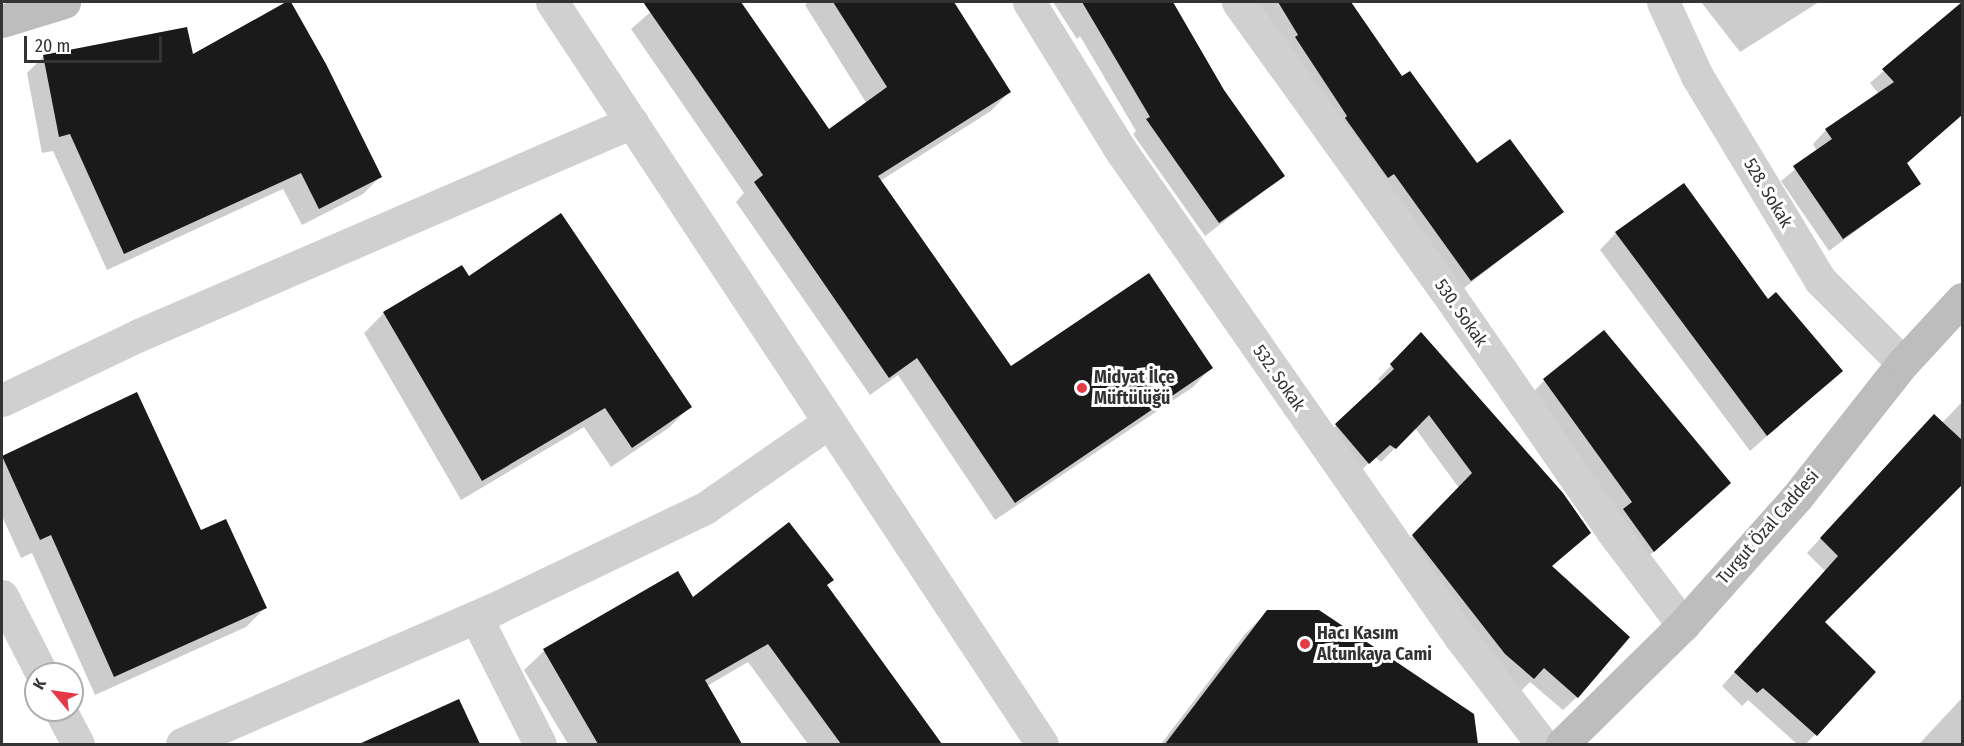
<!DOCTYPE html>
<html>
<head>
<meta charset="utf-8">
<style>
  body { margin:0 }
  #map { position:relative; width:1964px; height:746px; overflow:hidden; background:#fff; font-family:"Fira Sans Condensed",sans-serif }
  div>[style] { position:absolute }
  .shadow>* { inset:0; background:#0003 }
  .building>* { inset:0; background:#1a1a1a }
  .street>* { height:33px; margin:-16.5px; padding:0 16.5px; transform-origin:16.5px; border-radius:16.5px; background:#d0d0d0 }
  .secondary>* { height:33px; margin:-16.5px; padding:0 16.5px; transform-origin:16.5px; border-radius:16.5px; background:#bdbdbd }
  .dots>* { width:16px; height:16px; translate:-50% -50%; box-sizing:border-box; border:3px solid #fff; border-radius:50% }
  span { translate:-50% -50%; white-space:nowrap; text-align:center; line-height:1.15; -webkit-text-stroke:6px #fff; paint-order:stroke }
  .street-label { font-size:18px; color:#333 }
  .poi-label { font-size:18px; color:#333; font-weight:700 }
  .left { translate:0 -50%; text-align:left }
  .frame { position:absolute; inset:0; border:3px solid #333; pointer-events:none }
  .north { position:absolute; left:24px; top:662px; width:60px; height:60px; box-sizing:border-box; background:#fff; border:2px solid #adadad; border-radius:50%; rotate:299deg; font-size:16px; font-weight:700; line-height:24px; text-align:center; color:#333 }
  .north::after { content:''; display:block; margin:auto; width:21px; height:27px; background:#e63946; clip-path:polygon(50% 0,100% 100%,50% 72%,0 100%) }
  .scale { position:absolute; left:24px; top:36px; width:138px; height:27px; box-sizing:border-box; border:3px solid #333; border-top:0; padding-left:8px; font-size:18px; line-height:21px; white-space:nowrap; color:#333; -webkit-text-stroke:4px #fff; paint-order:stroke }
</style>
</head>
<body>
<div id="map">
  <div class="shadow">
    <i style="clip-path:polygon(289px 2px,380px 177px,363px 194px,302px 225px,283px 189px,107px 270px,53px 151px,42px 153px,27px 73px,44px 56px,192px 57px)"></i>
    <i style="clip-path:polygon(662px 2px,739px 2px,828px 131px,867px 104px,805px 5px,808px 2px,953px 2px,1009px 92px,991px 111px,880px 181px,1011px 368px,1211px 368px,1193px 387px,995px 520px,898px 375px,870px 395px,736px 202px,744px 193px,631px 29px)"></i>
    <i style="clip-path:polygon(1053px 2px,1158px 2px,1283px 176px,1205px 236px,1133px 134px,1136px 131px,1080px 36px,1077px 39px)"></i>
    <i style="clip-path:polygon(1253px 2px,1349px 2px,1401px 78px,1477px 165px,1562px 212px,1455px 295px)"></i>
    <i style="clip-path:polygon(1701px 2px,1819px 2px,1740px 52px)"></i>
    <i style="clip-path:polygon(1949px 14px,1962px 30px,1962px 115px,1906px 164px,1919px 184px,1829px 251px,1781px 181px,1817px 151px,1813px 144px,1826px 130px,1879px 94px,1870px 83px)"></i>
    <i style="clip-path:polygon(1616px 233px,1768px 301px,1841px 371px,1750px 451px,1600px 250px)"></i>
    <i style="clip-path:polygon(468px 278px,690px 406px,670px 427px,611px 467px,584px 427px,461px 500px,364px 333px,384px 313px)"></i>
    <i style="clip-path:polygon(1421px 334px,1589px 533px,1551px 567px,1577px 697px,1563px 710px,1530px 682px,1520px 692px,1399px 550px,1459px 488px,1415px 428px,1381px 462px,1375px 457px,1354px 477px,1322px 439px,1381px 383px,1378px 379px)"></i>
    <i style="clip-path:polygon(1544px 381px,1715px 497px,1640px 564px,1531px 394px)"></i>
    <i style="clip-path:polygon(136px 394px,200px 532px,265px 608px,246px 627px,95px 695px,32px 553px,21px 558px,2px 516px,2px 457px)"></i>
    <i style="clip-path:polygon(1962px 402px,1962px 480px,1823px 622px,1874px 672px,1806px 744px,1797px 744px,1748px 700px,1742px 706px,1722px 686px,1825px 571px,1807px 553px,1920px 429px,1942px 423px)"></i>
    <i style="clip-path:polygon(677px 573px,692px 600px,825px 586px,941px 744px,808px 744px,748px 662px,707px 686px,740px 744px,568px 744px,524px 670px,544px 651px)"></i>
    <i style="clip-path:polygon(1267px 612px,1473px 715px,1476px 744px,1161px 744px,1245px 634px)"></i>
    <i style="clip-path:polygon(1962px 698px,1962px 744px,1919px 744px)"></i>
    <i style="clip-path:polygon(459px 701px,479px 744px,363px 744px)"></i>
  </div>
  <div class="building">
    <i style="clip-path:polygon(286px 2px,291px 2px,326px 64px,382px 177px,319px 209px,301px 173px,124px 254px,70px 134px,59px 137px,43px 55px,187px 27px,193px 54px)"></i>
    <i style="clip-path:polygon(643px 2px,741px 2px,829px 129px,887px 87px,833px 2px,954px 2px,1011px 92px,878px 176px,1011px 366px,1149px 273px,1213px 368px,1015px 503px,917px 358px,889px 378px,754px 182px,763px 175px)"></i>
    <i style="clip-path:polygon(1082px 2px,1173px 2px,1224px 90px,1285px 176px,1219px 223px,1146px 119px,1150px 117px)"></i>
    <i style="clip-path:polygon(1278px 2px,1351px 2px,1402px 76px,1410px 71px,1477px 163px,1510px 139px,1564px 212px,1471px 281px,1394px 174px,1388px 178px,1345px 118px,1347px 116px,1295px 37px,1298px 35px)"></i>
    <i style="clip-path:polygon(1962px 2px,1962px 115px,1907px 163px,1921px 184px,1843px 239px,1793px 166px,1832px 139px,1825px 129px,1894px 82px,1882px 69px)"></i>
    <i style="clip-path:polygon(1684px 183px,1768px 299px,1776px 292px,1843px 371px,1767px 436px,1615px 232px)"></i>
    <i style="clip-path:polygon(561px 213px,692px 407px,632px 448px,605px 408px,482px 481px,383px 312px,462px 265px,469px 276px)"></i>
    <i style="clip-path:polygon(1604px 330px,1731px 483px,1654px 552px,1623px 509px,1632px 502px,1543px 379px)"></i>
    <i style="clip-path:polygon(1421px 332px,1563px 493px,1591px 533px,1552px 566px,1630px 637px,1578px 698px,1544px 668px,1534px 679px,1505px 654px,1412px 535px,1472px 473px,1429px 415px,1396px 449px,1390px 445px,1369px 464px,1335px 424px,1394px 369px,1390px 364px)"></i>
    <i style="clip-path:polygon(137px 392px,201px 530px,226px 519px,267px 608px,114px 677px,51px 535px,40px 540px,2px 456px)"></i>
    <i style="clip-path:polygon(1934px 414px,1962px 440px,1962px 485px,1825px 622px,1876px 672px,1817px 736px,1763px 688px,1757px 693px,1734px 672px,1838px 556px,1820px 538px)"></i>
    <i style="clip-path:polygon(789px 522px,834px 580px,827px 585px,942px 744px,841px 744px,768px 644px,705px 680px,742px 744px,598px 744px,543px 649px,678px 571px,693px 597px)"></i>
    <i style="clip-path:polygon(1267px 610px,1319px 610px,1474px 714px,1478px 744px,1165px 744px)"></i>
    <i style="clip-path:polygon(459px 699px,480px 744px,359px 744px)"></i>
  </div>
  <div class="street">
    <i style="left:552px;top:2px;width:889px;rotate:56.56deg"></i>
    <i style="left:1029px;top:2px;width:172px;rotate:58.3deg"></i>
    <i style="left:1119px;top:148px;width:596px;rotate:55.11deg"></i>
    <i style="left:1460px;top:637px;width:135px;rotate:52.5deg"></i>
    <i style="left:1238px;top:2px;width:356px;rotate:54.3deg"></i>
    <i style="left:1446px;top:291px;width:292px;rotate:55.3deg"></i>
    <i style="left:1612px;top:531px;width:118px;rotate:52.9deg"></i>
    <i style="left:1663px;top:2px;width:81px;rotate:65.3deg"></i>
    <i style="left:1697px;top:76px;width:238px;rotate:58.9deg"></i>
    <i style="left:1820px;top:280px;width:117px;rotate:45deg"></i>
    <i style="left:2px;top:400px;width:152px;rotate:-25.4deg"></i>
    <i style="left:139px;top:335px;width:537px;rotate:-23.37deg"></i>
    <i style="left:2px;top:596px;width:88px;rotate:62.9deg"></i>
    <i style="left:476px;top:617px;width:142px;rotate:63.3deg"></i>
    <i style="left:60px;top:710px;width:38px;rotate:62deg"></i>
    <i style="left:182px;top:744px;width:338px;rotate:-23.4deg"></i>
    <i style="left:492px;top:610px;width:236px;rotate:-25.6deg"></i>
    <i style="left:705px;top:508px;width:151px;rotate:-34.7deg"></i>
  </div>
  <div class="secondary">
    <i style="left:2px;top:21px;width:65px;rotate:-17deg"></i>
    <i style="left:1562px;top:744px;width:170px;rotate:-44.5deg"></i>
    <i style="left:1683px;top:625px;width:171px;rotate:-48.3deg"></i>
    <i style="left:1797px;top:497px;width:171px;rotate:-51.7deg"></i>
    <i style="left:1903px;top:363px;width:87px;rotate:-47.3deg"></i>
  </div>
  <div class="dots">
    <i style="left:1082px;top:388px;background:#e63946"></i>
    <i style="left:1305px;top:644px;background:#e63946"></i>
  </div>
  <div class="street-label">
    <span style="left:1768px;top:193px;rotate:59deg">528. Sokak</span>
    <span style="left:1461px;top:313px;rotate:55deg">530. Sokak</span>
    <span style="left:1279px;top:378px;rotate:55deg">532. Sokak</span>
    <span style="left:1768px;top:527px;rotate:-49deg">Turgut Özal Caddesi</span>
  </div>
  <div class="poi-label">
    <span class="left" style="left:1094px;top:388px">Midyat İlçe<br>Müftülüğü</span>
    <span class="left" style="left:1317px;top:644px">Hacı Kasım<br>Altunkaya Cami</span>
  </div>
  <div class="frame"></div>
  <div class="north">K</div>
  <div class="scale">20 m</div>
</div>
</body>
</html>
